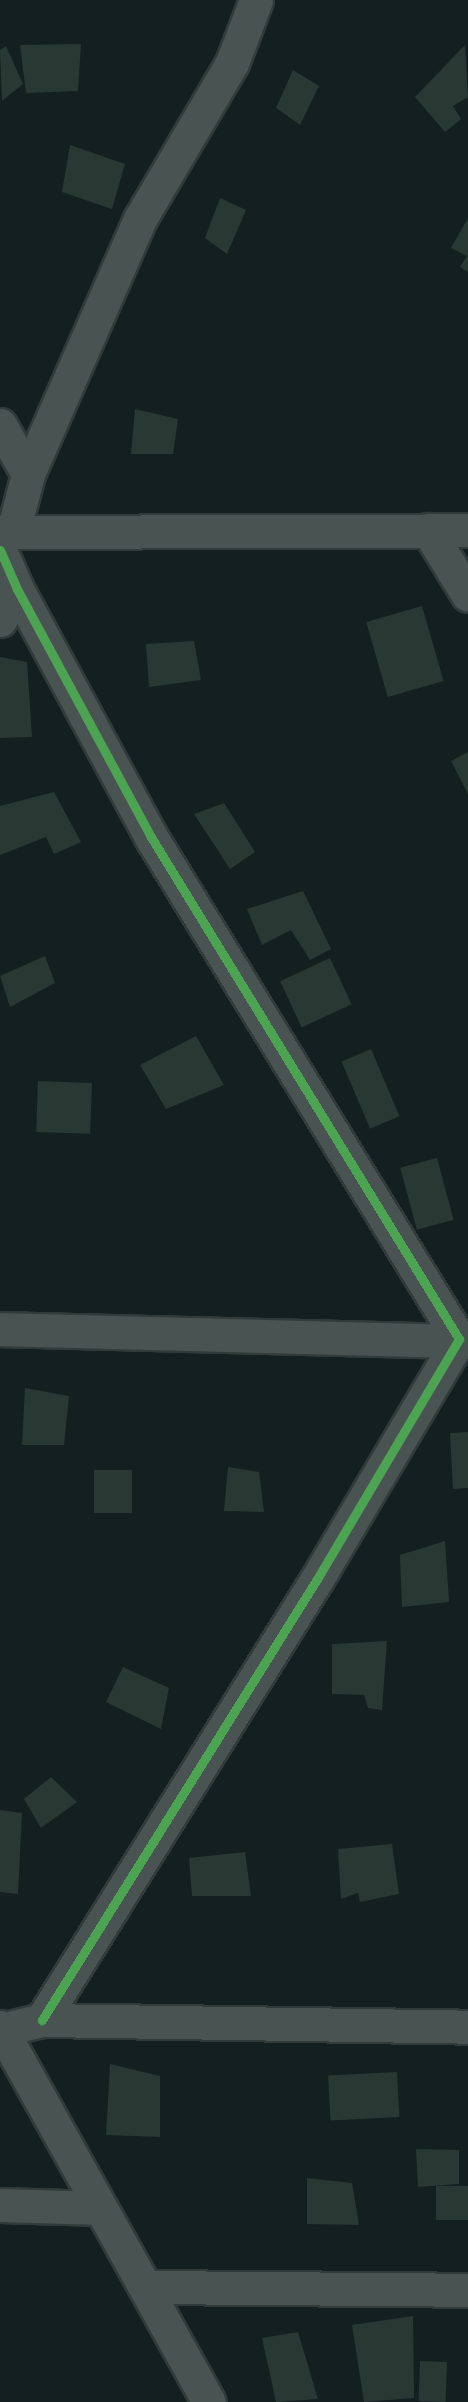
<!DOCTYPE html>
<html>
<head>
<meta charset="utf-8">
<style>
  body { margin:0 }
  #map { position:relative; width:468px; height:2402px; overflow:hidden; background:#13201f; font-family:"Sofia Sans Condensed",sans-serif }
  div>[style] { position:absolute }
  .building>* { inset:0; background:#293833; transform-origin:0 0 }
  .roads { filter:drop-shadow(2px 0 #313c3a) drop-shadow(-2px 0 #313c3a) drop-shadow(0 2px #313c3a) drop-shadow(0 -2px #313c3a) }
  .minor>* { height:33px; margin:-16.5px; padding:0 16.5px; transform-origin:16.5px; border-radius:16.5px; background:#495352 }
  .cycleway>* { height:9px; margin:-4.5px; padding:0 4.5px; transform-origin:4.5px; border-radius:4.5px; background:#4ca352 }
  span { translate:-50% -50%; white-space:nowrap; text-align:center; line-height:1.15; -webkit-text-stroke:5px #0d2624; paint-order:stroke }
</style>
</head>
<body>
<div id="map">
  <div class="building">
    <i style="clip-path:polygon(81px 44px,78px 91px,26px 93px,20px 45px)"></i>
    <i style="clip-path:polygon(465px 45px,468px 97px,453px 106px,461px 119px,445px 132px,415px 97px)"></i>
    <i style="clip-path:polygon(6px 46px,23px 84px,2px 101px,0 50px)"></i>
    <i style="clip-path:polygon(293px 70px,319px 86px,300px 125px,276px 108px)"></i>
    <i style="clip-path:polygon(70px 145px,125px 164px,112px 209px,62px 192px)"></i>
    <i style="clip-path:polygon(220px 198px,246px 210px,227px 254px,205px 238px)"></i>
    <i style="clip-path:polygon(468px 218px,468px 272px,460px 267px,467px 256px,451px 248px)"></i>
    <i style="clip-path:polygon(135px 409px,178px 419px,173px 454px,131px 454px)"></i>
    <i style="left:422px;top:606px;width:78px;height:58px;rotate:74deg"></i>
    <i style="clip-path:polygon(194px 641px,201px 680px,149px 687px,146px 644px)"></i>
    <i style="clip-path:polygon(0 657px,27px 662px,32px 737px,0 738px)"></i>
    <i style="clip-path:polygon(468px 752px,468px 794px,451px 761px)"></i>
    <i style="clip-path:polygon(54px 792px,81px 842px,54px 854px,46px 837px,0 855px,0 806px)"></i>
    <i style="clip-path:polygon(224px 803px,255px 852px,230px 869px,194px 814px)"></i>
    <i style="clip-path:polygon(303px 891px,331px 949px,310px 960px,291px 930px,262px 945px,247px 909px)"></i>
    <i style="clip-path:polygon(45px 956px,55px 983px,10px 1007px,0 976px)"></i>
    <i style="left:330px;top:958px;width:51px;height:55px;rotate:65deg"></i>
    <i style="clip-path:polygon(196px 1036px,224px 1085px,166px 1109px,140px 1065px)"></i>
    <i style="left:371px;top:1049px;width:73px;height:32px;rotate:67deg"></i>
    <i style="left:38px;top:1081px;width:54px;height:51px;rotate:2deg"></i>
    <i style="left:437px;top:1158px;width:64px;height:38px;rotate:75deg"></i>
    <i style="clip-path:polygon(25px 1388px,69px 1396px,64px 1445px,22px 1445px)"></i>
    <i style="clip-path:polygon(468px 1432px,468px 1488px,453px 1489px,450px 1433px)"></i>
    <i style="clip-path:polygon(228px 1467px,259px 1472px,264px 1512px,224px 1511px)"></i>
    <i style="left:94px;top:1470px;width:38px;height:43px"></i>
    <i style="clip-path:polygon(445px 1541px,449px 1602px,402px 1607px,400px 1555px)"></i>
    <i style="clip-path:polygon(387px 1641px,382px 1710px,368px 1708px,364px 1695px,332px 1694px,332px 1644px)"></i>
    <i style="clip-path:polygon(123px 1667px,169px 1688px,161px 1729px,106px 1702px)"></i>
    <i style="clip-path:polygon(51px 1777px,77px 1802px,41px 1828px,24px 1799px)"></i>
    <i style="clip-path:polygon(0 1810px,22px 1813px,18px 1894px,0 1892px)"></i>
    <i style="clip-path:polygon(392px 1844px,399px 1894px,360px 1902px,358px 1893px,341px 1899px,338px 1849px)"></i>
    <i style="clip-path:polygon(245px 1852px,251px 1896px,192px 1896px,189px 1858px)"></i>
    <i style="clip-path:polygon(110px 2064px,160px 2076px,160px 2137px,106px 2135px)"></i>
    <i style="left:397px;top:2072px;width:45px;height:69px;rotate:87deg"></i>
    <i style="clip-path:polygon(416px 2149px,459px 2150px,459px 2184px,418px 2187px)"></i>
    <i style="clip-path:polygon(307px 2178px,352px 2183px,359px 2225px,307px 2224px)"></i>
    <i style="left:468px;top:2186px;width:34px;height:32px;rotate:90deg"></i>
    <i style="clip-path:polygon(413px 2316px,414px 2398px,364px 2402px,352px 2325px)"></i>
    <i style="clip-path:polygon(298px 2332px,318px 2399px,276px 2402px,262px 2338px)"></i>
    <i style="left:420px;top:2361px;width:27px;height:40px;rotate:2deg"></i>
  </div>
  <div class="roads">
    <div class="minor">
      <i style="left:0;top:425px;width:56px;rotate:60.3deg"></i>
      <i style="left:28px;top:474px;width:60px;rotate:104.5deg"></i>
      <i style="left:28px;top:474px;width:279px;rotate:-66.3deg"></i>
      <i style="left:140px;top:219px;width:181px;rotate:-59.5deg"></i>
      <i style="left:232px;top:63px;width:67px;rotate:-69.1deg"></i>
      <i style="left:428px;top:530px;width:76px;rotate:58.4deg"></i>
      <i style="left:0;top:532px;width:468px;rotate:-0.2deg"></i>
      <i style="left:0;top:550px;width:43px;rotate:66.4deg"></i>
      <i style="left:17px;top:589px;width:282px;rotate:61.6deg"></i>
      <i style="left:151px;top:837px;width:589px;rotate:58.47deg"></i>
      <i style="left:459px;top:1339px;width:279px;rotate:120.6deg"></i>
      <i style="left:317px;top:1579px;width:520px;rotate:121.95deg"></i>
      <i style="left:0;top:620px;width:35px;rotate:-61deg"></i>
      <i style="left:0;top:1329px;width:468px;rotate:1.5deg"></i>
      <i style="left:0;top:2027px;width:429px;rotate:60.9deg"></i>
      <i style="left:1px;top:2030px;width:42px;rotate:-13.7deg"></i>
      <i style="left:42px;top:2020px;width:426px;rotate:0.9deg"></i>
      <i style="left:0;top:2205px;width:100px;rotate:1.7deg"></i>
      <i style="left:147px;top:2287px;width:321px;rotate:0.5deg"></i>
    </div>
  </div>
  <div class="cycleway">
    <i style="left:0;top:550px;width:43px;rotate:66.4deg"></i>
    <i style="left:17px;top:589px;width:282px;rotate:61.6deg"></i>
    <i style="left:151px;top:837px;width:589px;rotate:58.47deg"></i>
    <i style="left:459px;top:1339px;width:279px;rotate:120.6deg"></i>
    <i style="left:317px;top:1579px;width:520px;rotate:121.95deg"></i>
  </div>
</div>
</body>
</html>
